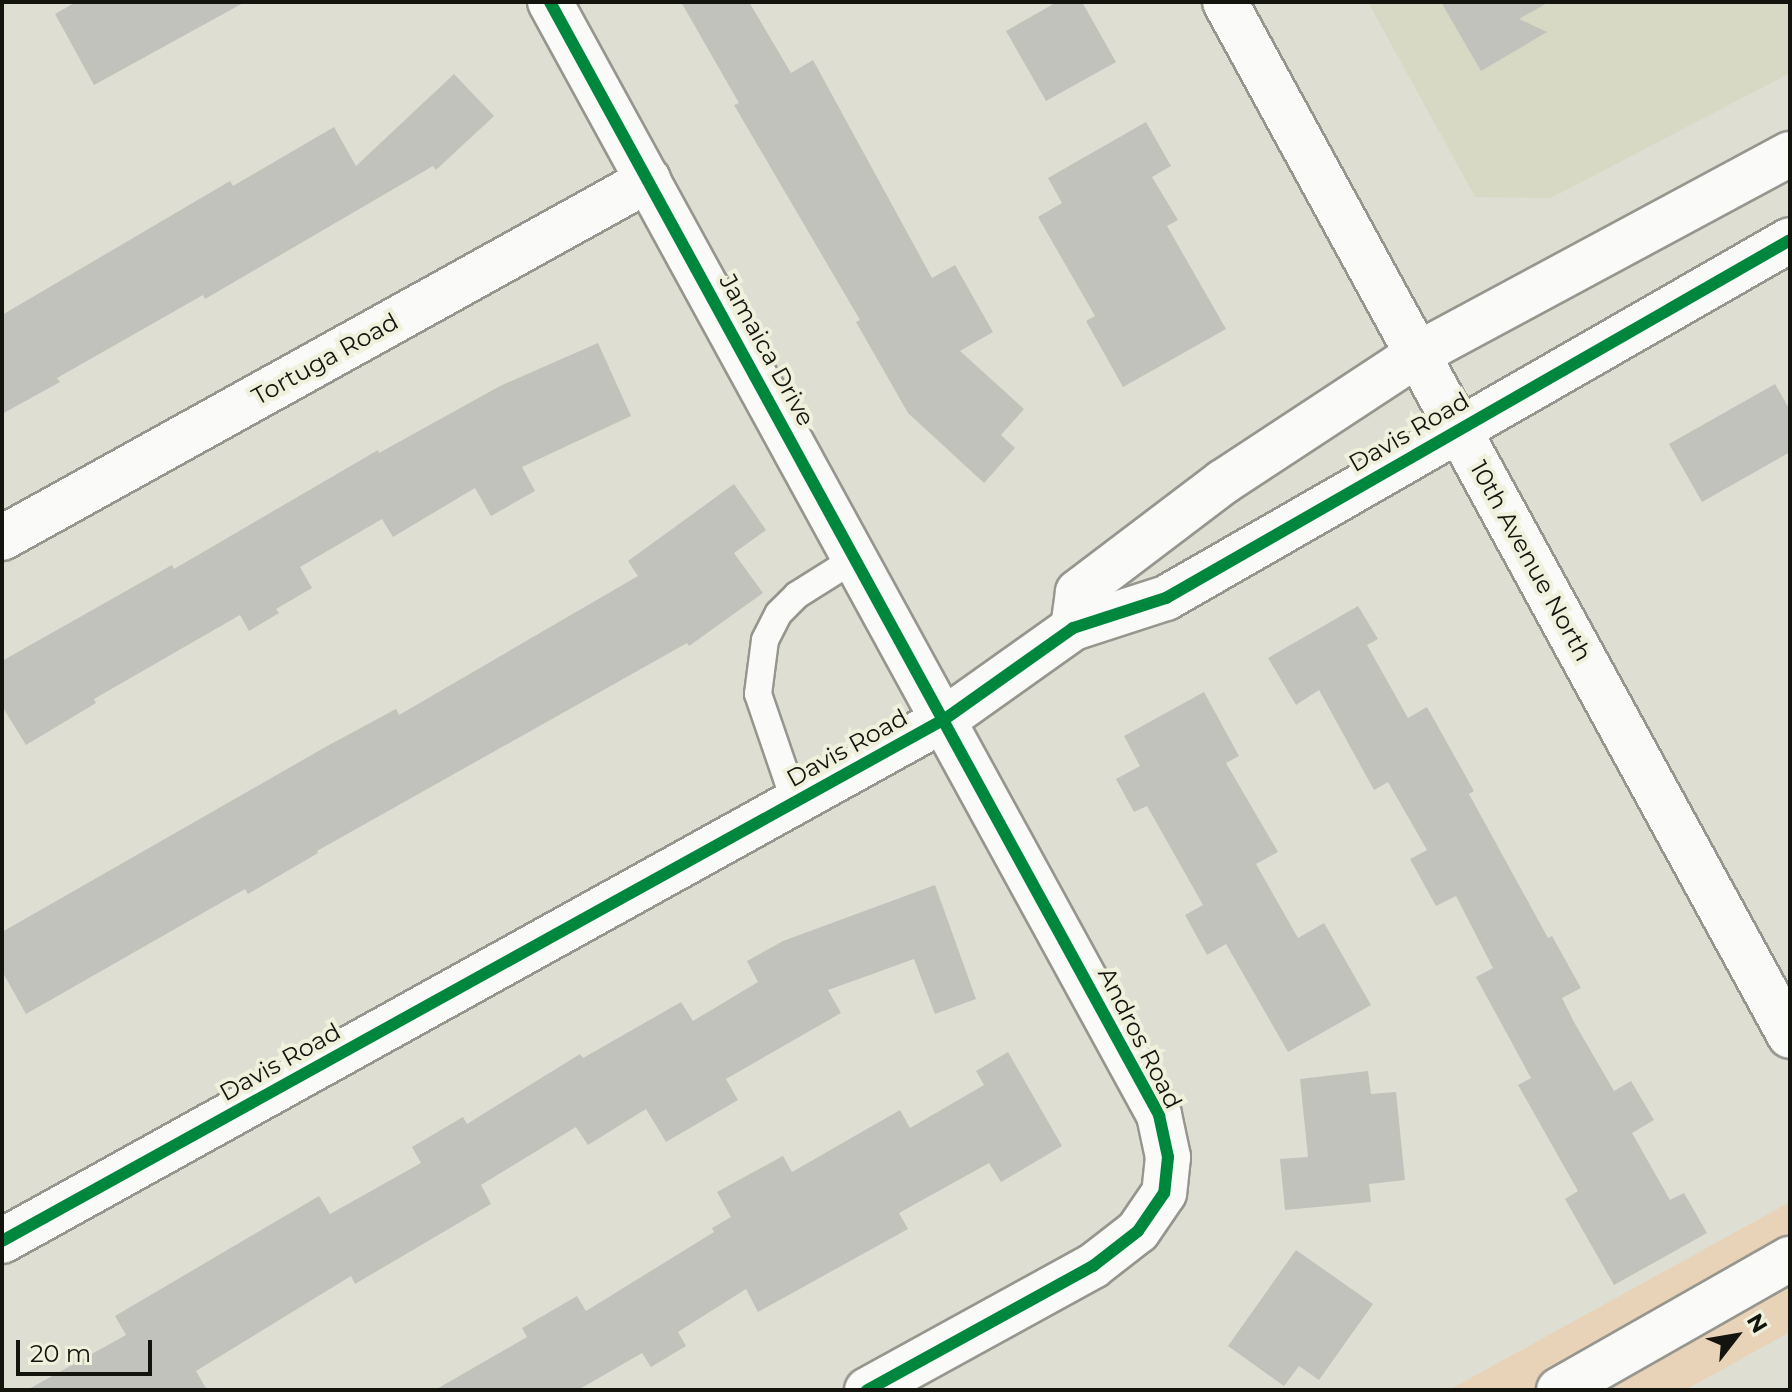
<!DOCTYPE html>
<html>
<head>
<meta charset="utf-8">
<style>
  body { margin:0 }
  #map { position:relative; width:1792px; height:1392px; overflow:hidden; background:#deded3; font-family:Montserrat,sans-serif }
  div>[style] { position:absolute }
  .built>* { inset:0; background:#d7d9c5 }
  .green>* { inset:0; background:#e8d3b8 }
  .building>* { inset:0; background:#c1c2bb }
  .roads { filter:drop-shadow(2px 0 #96968e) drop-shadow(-2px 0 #96968e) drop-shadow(0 2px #96968e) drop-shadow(0 -2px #96968e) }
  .lane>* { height:26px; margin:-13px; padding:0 13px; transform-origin:13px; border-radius:13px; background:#fafaf8 }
  .street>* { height:44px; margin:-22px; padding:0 22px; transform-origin:22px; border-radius:22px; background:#fafaf8 }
  .secondary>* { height:44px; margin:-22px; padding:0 22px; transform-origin:22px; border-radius:22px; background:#fafaf8 }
  .cycleway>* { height:12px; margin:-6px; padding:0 6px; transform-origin:6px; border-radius:6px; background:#00873e }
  span { translate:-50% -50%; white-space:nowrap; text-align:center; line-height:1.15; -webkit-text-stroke:8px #eff1dc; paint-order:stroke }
  .street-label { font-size:24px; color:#13140d }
  .frame { position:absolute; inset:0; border:4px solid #13140d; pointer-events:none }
  .north { position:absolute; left:1696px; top:1296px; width:80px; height:80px; -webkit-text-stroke:6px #eff1dc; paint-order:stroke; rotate:59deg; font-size:22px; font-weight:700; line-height:32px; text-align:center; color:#13140d }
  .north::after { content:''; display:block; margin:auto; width:28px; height:36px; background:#13140d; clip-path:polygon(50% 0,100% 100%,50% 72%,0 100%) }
  .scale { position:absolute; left:16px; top:1340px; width:136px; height:36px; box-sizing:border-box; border:4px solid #13140d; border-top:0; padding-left:10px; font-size:24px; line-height:28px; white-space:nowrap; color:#13140d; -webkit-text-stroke:6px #eff1dc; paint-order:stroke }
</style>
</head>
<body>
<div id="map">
  <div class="built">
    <i style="clip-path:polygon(1368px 2px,1790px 2px,1790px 73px,1551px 198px,1475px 197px)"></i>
  </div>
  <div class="green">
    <i style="clip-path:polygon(1790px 1202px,1790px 1332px,1685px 1390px,1449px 1390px)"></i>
  </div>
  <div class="building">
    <i style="clip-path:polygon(76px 2px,245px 2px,94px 85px,55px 14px)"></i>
    <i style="clip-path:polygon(681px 2px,749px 2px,791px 73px,813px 60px,932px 278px,955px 265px,993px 332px,960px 351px,1024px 409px,1001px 435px,1015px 448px,984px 483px,908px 413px,856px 322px,860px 320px,734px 105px,739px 103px)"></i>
    <i style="clip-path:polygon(1057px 2px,1082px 2px,1116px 62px,1046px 101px,1006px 31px)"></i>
    <i style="clip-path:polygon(1441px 2px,1549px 2px,1519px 19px,1547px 32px,1481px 71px)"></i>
    <i style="clip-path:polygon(454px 74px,494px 116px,436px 170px,433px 166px,205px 299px,203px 295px,57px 378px,60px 382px,2px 414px,2px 315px,230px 181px,233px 186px,334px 127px,356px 166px)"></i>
    <i style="clip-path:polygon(1146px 122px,1171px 166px,1152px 177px,1178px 220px,1167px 226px,1226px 329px,1123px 387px,1086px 321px,1095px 316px,1038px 217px,1062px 203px,1048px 178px)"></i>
    <i style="clip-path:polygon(598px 343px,631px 416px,522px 467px,535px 491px,491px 516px,475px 488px,393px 537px,382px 519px,300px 567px,312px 588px,276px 609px,279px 613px,249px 631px,240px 615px,94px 699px,96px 703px,26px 745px,2px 706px,2px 661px,172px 565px,174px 569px,378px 450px,379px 453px,500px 386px)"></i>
    <i style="clip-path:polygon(1775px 384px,1790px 410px,1790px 452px,1702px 502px,1669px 444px)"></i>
    <i style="clip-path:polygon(734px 484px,766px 530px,734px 553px,763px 593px,689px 646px,687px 643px,317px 851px,318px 853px,248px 894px,245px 889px,26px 1014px,2px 971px,2px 932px,329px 745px,396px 709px,399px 715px,638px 576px,628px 561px)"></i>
    <i style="clip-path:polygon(1358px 606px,1378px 639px,1367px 645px,1408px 718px,1427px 707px,1474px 791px,1469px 794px,1548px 938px,1552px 936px,1581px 988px,1562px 998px,1574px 1022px,1614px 1091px,1631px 1081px,1654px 1120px,1632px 1133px,1670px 1200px,1684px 1193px,1707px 1233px,1614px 1285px,1565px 1199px,1578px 1191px,1518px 1085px,1531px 1078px,1476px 977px,1493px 968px,1456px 896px,1436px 906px,1410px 859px,1427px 850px,1388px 782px,1374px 790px,1319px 690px,1296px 705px,1268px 658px)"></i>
    <i style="clip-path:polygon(1204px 692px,1239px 756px,1226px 763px,1278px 852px,1256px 864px,1298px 938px,1324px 923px,1371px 1005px,1288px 1052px,1226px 944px,1207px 955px,1185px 915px,1203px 905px,1147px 806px,1134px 812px,1116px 779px,1140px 766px,1124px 736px)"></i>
    <i style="clip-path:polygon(935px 885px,976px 999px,935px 1014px,914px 959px,828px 990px,841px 1013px,726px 1079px,738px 1100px,666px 1142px,646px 1109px,588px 1145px,576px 1127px,481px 1185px,491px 1204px,355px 1284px,351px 1276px,196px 1371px,207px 1390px,27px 1390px,126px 1335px,115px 1316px,319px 1196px,330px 1214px,421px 1163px,412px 1147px,463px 1117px,467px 1124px,580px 1054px,583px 1058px,681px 1002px,693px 1021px,758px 982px,747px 961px,783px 941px)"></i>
    <i style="clip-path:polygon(1008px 1052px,1062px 1146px,1001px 1182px,989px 1163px,899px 1213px,908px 1229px,758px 1312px,746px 1289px,678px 1332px,686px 1346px,651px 1367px,642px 1353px,578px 1390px,435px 1390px,527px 1337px,522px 1328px,577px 1296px,586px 1311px,714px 1232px,712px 1228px,731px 1217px,717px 1192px,783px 1156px,792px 1172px,900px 1110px,910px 1128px,984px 1085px,976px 1071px)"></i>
    <i style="clip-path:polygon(1368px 1071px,1371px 1094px,1396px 1092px,1405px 1180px,1369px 1184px,1371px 1202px,1285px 1210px,1280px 1159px,1308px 1157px,1300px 1079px)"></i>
    <i style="clip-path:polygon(1296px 1250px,1373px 1304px,1319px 1380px,1299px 1366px,1284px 1386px,1228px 1346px)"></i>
  </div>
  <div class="roads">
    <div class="lane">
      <i style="left:795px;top:802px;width:114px;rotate:-108.9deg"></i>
      <i style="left:758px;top:694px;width:54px;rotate:-82.6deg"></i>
      <i style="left:765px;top:640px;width:30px;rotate:-63deg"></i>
      <i style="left:779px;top:613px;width:25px;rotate:-45deg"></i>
      <i style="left:797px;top:595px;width:70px;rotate:-32.1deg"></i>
    </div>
    <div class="street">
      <i style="left:550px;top:2px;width:1269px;rotate:61.31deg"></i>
      <i style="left:1159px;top:1115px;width:43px;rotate:77.9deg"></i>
      <i style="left:1168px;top:1157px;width:36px;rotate:96deg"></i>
      <i style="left:1164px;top:1193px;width:46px;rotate:124.4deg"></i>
      <i style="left:1138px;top:1231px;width:57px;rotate:142.1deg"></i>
      <i style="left:1093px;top:1266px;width:258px;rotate:151.2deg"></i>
      <i style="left:2px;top:538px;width:739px;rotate:-28.99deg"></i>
      <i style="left:1559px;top:1390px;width:266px;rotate:-29.6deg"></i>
    </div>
    <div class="secondary">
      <i style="left:1225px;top:2px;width:1178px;rotate:61.35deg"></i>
      <i style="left:1073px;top:628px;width:36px;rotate:-82deg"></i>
      <i style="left:1078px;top:592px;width:182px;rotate:-37.2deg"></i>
      <i style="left:1223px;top:482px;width:233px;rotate:-33.3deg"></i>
      <i style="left:1418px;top:354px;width:422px;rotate:-28.3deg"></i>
      <i style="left:2px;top:1241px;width:1078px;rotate:-28.97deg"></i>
      <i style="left:945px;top:719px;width:157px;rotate:-35.4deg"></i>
      <i style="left:1073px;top:628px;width:98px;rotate:-17.9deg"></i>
      <i style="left:1166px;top:598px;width:719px;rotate:-29.84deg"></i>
    </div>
  </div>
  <div class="cycleway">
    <i style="left:550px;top:2px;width:1269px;rotate:61.31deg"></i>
    <i style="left:1159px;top:1115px;width:43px;rotate:77.9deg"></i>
    <i style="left:1168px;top:1157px;width:36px;rotate:96deg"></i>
    <i style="left:1164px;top:1193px;width:46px;rotate:124.4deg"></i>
    <i style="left:1138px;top:1231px;width:57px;rotate:142.1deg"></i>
    <i style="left:1093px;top:1266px;width:258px;rotate:151.2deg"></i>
    <i style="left:2px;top:1241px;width:1078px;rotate:-28.97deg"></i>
    <i style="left:945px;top:719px;width:157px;rotate:-35.4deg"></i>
    <i style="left:1073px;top:628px;width:98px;rotate:-17.9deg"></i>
    <i style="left:1166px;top:598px;width:719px;rotate:-29.84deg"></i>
  </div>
  <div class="street-label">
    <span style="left:767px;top:350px;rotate:61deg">Jamaica Drive</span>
    <span style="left:325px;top:359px;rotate:-29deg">Tortuga Road</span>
    <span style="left:1409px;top:432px;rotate:-30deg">Davis Road</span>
    <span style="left:1531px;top:561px;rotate:61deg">10th Avenue North</span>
    <span style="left:847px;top:748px;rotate:-29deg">Davis Road</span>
    <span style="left:1140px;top:1038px;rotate:63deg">Andros Road</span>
    <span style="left:280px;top:1062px;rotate:-29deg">Davis Road</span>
  </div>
  <div class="frame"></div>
  <div class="north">N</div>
  <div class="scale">20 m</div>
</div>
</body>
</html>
